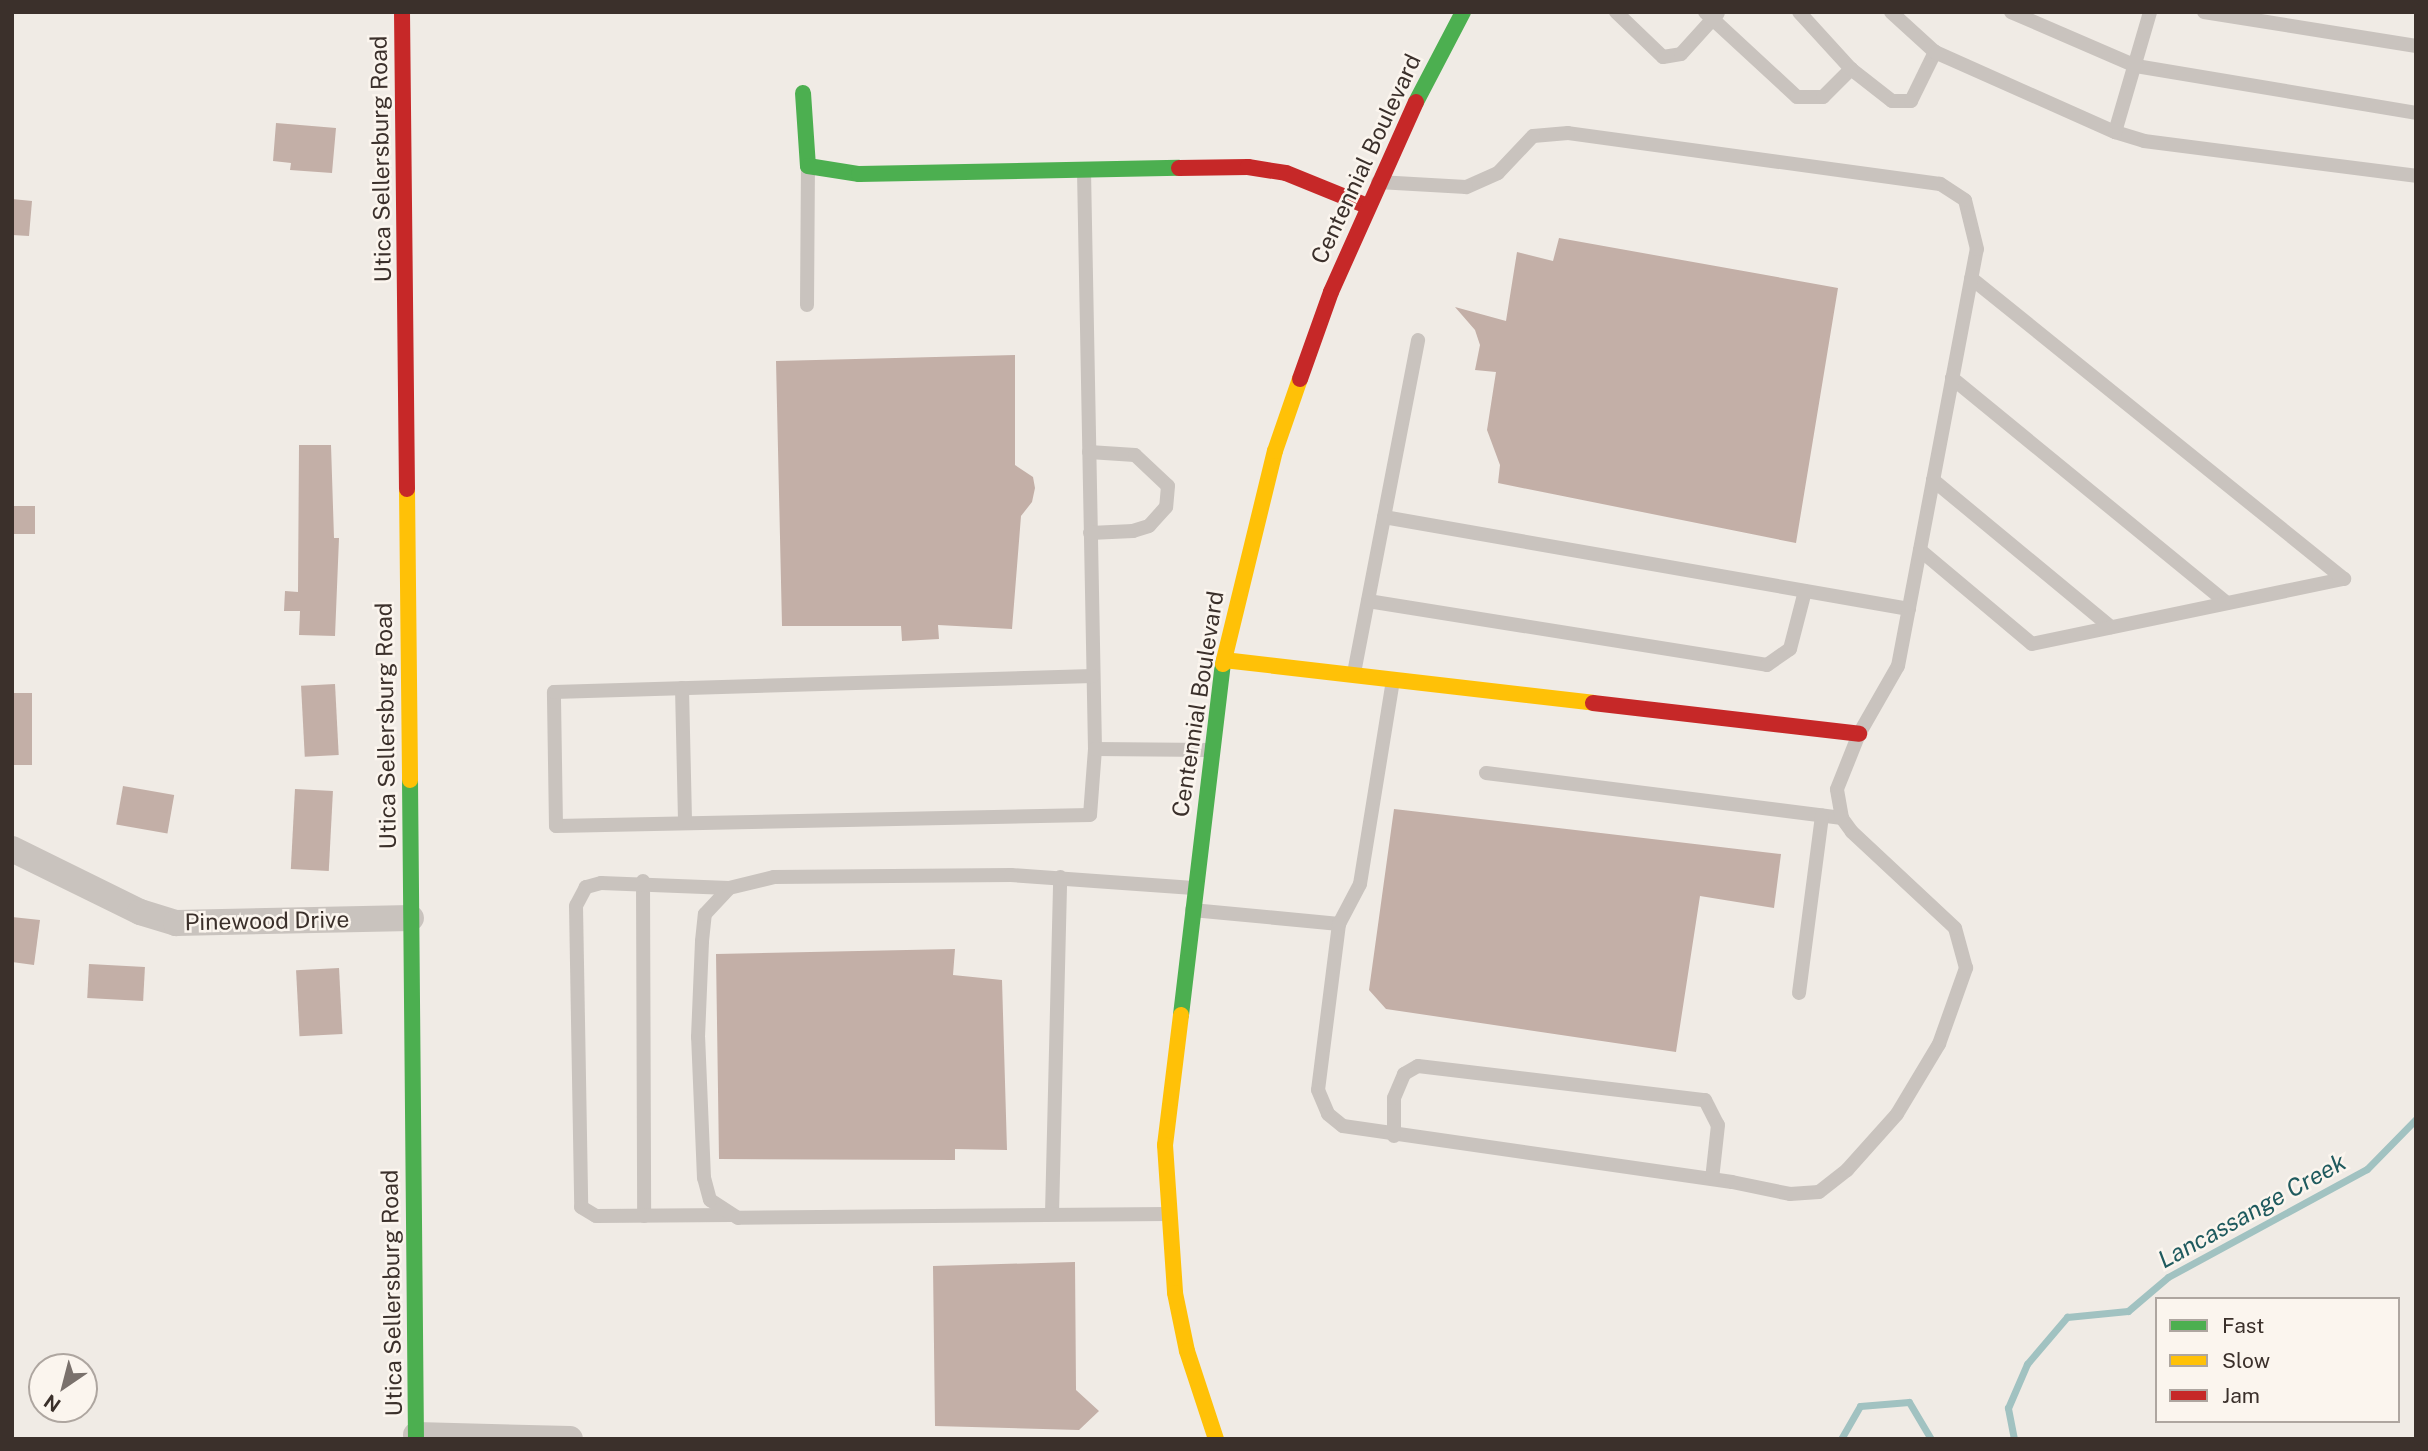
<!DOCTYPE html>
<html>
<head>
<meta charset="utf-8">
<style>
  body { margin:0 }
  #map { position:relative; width:2428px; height:1451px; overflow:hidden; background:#f0ebe5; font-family:"Public Sans",sans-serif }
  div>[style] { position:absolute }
  .stream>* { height:7px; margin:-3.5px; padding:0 3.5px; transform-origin:3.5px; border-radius:3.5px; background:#a1c2c1 }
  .building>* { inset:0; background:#c3afa7; transform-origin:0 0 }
  .lane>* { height:14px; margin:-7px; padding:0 7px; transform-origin:7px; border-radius:7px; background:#c9c3be }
  .street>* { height:26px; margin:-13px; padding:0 13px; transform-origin:13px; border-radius:13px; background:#c9c3be }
  .fast>* { height:16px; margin:-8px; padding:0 8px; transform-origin:8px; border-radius:8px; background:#4caf50 }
  .slow>* { height:16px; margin:-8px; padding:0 8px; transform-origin:8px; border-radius:8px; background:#ffc107 }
  .jam>* { height:16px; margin:-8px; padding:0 8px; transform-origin:8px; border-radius:8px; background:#c62828 }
  span { translate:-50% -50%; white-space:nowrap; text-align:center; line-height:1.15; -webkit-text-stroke:5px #fbf5ee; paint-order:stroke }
  .street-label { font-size:23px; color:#3b302b }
  .water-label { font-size:24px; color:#1f5a5e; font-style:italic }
  .frame { position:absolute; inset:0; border:14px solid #3b302b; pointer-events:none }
  .legend { position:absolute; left:2155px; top:1297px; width:245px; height:126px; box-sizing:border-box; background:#fbf5ee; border:2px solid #aea6a0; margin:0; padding:9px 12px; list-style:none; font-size:21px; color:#3b302b }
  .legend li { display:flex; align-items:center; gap:14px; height:35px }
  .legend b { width:35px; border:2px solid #aea6a0 }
  .north { position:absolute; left:28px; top:1353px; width:70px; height:70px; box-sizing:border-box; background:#fbf5ee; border:2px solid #aea6a0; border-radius:50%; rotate:215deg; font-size:19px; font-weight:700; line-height:28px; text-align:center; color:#3b302b }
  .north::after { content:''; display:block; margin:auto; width:24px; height:32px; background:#7a716c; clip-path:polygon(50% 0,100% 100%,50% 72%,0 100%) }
</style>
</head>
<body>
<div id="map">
  <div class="stream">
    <i style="left:1841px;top:1439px;width:38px;rotate:-60deg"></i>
    <i style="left:1860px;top:1406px;width:49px;rotate:-4.7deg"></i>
    <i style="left:1909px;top:1402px;width:43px;rotate:59.3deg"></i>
    <i style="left:2014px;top:1439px;width:32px;rotate:-101deg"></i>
    <i style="left:2008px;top:1408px;width:48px;rotate:-66.6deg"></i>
    <i style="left:2027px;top:1364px;width:62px;rotate:-49.6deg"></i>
    <i style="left:2067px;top:1317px;width:61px;rotate:-5.6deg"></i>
    <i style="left:2128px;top:1311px;width:52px;rotate:-40.4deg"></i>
    <i style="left:2168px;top:1277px;width:226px;rotate:-28.5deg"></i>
    <i style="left:2367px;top:1169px;width:70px;rotate:-45.6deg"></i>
  </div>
  <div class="building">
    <i style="clip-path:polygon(276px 123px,336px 128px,332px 173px,290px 170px,291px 163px,273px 161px)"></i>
    <i style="clip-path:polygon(12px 199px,32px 201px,29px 236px,12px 235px)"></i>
    <i style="clip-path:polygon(1559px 238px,1838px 288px,1796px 543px,1498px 483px,1500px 465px,1487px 430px,1496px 372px,1475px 370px,1480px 345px,1475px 330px,1455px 307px,1506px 321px,1517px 252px,1553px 261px)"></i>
    <i style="clip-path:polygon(1015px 355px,1015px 465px,1033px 477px,1035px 488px,1032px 502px,1021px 516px,1012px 629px,938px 625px,939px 639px,902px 641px,901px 626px,782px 626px,776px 361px)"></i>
    <i style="clip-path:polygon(299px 445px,331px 445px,334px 538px,339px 538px,335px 636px,299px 635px,300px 611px,284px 611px,285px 591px,298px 592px)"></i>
    <i style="left:12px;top:506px;width:23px;height:28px"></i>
    <i style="left:335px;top:684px;width:71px;height:34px;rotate:87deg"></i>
    <i style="left:12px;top:693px;width:20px;height:72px"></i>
    <i style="left:123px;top:786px;width:52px;height:39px;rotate:10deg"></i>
    <i style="left:295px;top:789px;width:38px;height:80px;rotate:3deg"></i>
    <i style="clip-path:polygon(1394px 809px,1781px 854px,1774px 908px,1700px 896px,1676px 1052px,1386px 1009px,1369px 990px)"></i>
    <i style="clip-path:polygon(12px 917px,40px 920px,34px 965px,12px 962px)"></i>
    <i style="clip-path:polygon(955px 949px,953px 975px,1002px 980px,1007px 1150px,955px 1149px,955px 1160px,719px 1159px,716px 954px)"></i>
    <i style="left:89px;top:964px;width:56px;height:34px;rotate:3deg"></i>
    <i style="left:339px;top:968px;width:66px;height:43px;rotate:87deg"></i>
    <i style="clip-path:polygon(1075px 1262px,1076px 1390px,1099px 1411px,1079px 1430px,935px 1426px,933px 1266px)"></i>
  </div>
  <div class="lane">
    <i style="left:1616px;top:12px;width:65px;rotate:43.8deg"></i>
    <i style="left:1663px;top:57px;width:18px;rotate:-9deg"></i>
    <i style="left:1681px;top:54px;width:55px;rotate:-47.9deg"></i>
    <i style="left:1705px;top:12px;width:125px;rotate:42.7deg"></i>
    <i style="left:1797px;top:97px;width:26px"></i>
    <i style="left:1823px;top:97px;width:40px;rotate:-45deg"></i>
    <i style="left:1851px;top:69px;width:52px;rotate:38deg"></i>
    <i style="left:1892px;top:101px;width:19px"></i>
    <i style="left:1911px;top:101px;width:55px;rotate:-63.9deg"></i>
    <i style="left:1799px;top:12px;width:77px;rotate:47.6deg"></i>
    <i style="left:1891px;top:12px;width:59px;rotate:42.3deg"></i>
    <i style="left:1935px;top:52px;width:197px;rotate:24deg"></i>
    <i style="left:2115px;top:132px;width:30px;rotate:17deg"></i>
    <i style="left:2144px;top:141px;width:274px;rotate:7.3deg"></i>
    <i style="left:2011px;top:12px;width:136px;rotate:23.4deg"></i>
    <i style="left:2136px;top:66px;width:284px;rotate:9.5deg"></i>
    <i style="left:2204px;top:12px;width:215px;rotate:9.1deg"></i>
    <i style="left:2115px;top:132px;width:125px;rotate:-73.7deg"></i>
    <i style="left:1084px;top:171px;width:578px;rotate:88.91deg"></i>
    <i style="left:1095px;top:749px;width:66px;rotate:94.3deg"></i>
    <i style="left:1090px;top:815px;width:534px;rotate:178.82deg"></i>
    <i style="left:556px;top:826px;width:134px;rotate:-90.9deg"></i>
    <i style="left:554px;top:692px;width:539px;rotate:-1.7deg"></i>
    <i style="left:807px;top:305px;width:139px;rotate:-89.6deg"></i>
    <i style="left:1952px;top:378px;width:355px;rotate:39.3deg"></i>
    <i style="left:1089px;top:452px;width:46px;rotate:3.7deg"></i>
    <i style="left:1135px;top:455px;width:45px;rotate:43.2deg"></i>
    <i style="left:1168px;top:486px;width:21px;rotate:95deg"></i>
    <i style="left:1166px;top:507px;width:25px;rotate:132deg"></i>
    <i style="left:1149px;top:526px;width:17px;rotate:163deg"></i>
    <i style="left:1133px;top:531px;width:43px;rotate:177.3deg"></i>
    <i style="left:1933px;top:480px;width:231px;rotate:39.6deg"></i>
    <i style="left:1384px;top:517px;width:533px;rotate:9.94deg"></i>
    <i style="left:1920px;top:550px;width:146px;rotate:40deg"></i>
    <i style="left:2032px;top:644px;width:319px;rotate:-11.8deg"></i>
    <i style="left:2344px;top:579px;width:479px;rotate:-141.1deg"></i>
    <i style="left:1368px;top:601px;width:404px;rotate:9.1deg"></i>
    <i style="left:1767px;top:665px;width:28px;rotate:-35deg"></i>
    <i style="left:1790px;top:649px;width:60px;rotate:-75.5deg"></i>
    <i style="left:1354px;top:673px;width:339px;rotate:-79.1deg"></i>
    <i style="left:682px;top:688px;width:133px;rotate:88.7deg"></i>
    <i style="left:1095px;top:749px;width:115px;rotate:0.5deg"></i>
    <i style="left:1486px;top:773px;width:359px;rotate:7.2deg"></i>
    <i style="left:643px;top:881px;width:335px;rotate:89.8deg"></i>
    <i style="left:729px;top:888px;width:128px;rotate:-177.8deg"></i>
    <i style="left:601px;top:883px;width:16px;rotate:165deg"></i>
    <i style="left:586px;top:887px;width:21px;rotate:118deg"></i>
    <i style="left:576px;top:906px;width:301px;rotate:89deg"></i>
    <i style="left:581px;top:1207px;width:17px;rotate:31deg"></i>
    <i style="left:596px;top:1216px;width:135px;rotate:-0.4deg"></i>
    <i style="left:1192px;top:910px;width:148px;rotate:5.4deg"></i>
    <i style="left:1339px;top:924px;width:167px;rotate:97.2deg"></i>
    <i style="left:1318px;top:1090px;width:26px;rotate:67deg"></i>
    <i style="left:1328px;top:1114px;width:19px;rotate:39deg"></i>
    <i style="left:1343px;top:1126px;width:393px;rotate:8.2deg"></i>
    <i style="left:1732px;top:1182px;width:59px;rotate:11.7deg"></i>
    <i style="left:1790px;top:1194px;width:29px;rotate:-4deg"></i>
    <i style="left:1819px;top:1192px;width:36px;rotate:-38deg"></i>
    <i style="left:1847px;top:1170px;width:75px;rotate:-48.2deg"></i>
    <i style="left:1897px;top:1114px;width:82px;rotate:-59deg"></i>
    <i style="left:1939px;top:1044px;width:81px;rotate:-70.4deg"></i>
    <i style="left:1966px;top:968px;width:41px;rotate:-105.4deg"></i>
    <i style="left:1955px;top:928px;width:141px;rotate:-137deg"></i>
    <i style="left:1852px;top:832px;width:17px;rotate:-126deg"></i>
    <i style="left:1842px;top:818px;width:29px;rotate:-100deg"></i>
    <i style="left:1837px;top:789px;width:59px;rotate:-68.2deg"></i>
    <i style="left:1859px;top:734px;width:78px;rotate:-60.2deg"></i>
    <i style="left:1898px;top:666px;width:424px;rotate:-79.3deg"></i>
    <i style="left:1977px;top:249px;width:50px;rotate:-103.8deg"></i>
    <i style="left:1965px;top:200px;width:30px;rotate:-147deg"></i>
    <i style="left:1940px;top:184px;width:375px;rotate:-172.2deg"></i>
    <i style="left:1568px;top:133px;width:35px;rotate:175deg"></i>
    <i style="left:1533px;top:136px;width:51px;rotate:133.4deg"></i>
    <i style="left:1498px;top:173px;width:35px;rotate:156deg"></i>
    <i style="left:1466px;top:187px;width:88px;rotate:-176.7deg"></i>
    <i style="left:1339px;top:924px;width:45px;rotate:-62.3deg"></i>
    <i style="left:1360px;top:884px;width:206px;rotate:-80.8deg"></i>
    <i style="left:1799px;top:993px;width:179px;rotate:-82.6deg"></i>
    <i style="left:1394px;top:1136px;width:38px;rotate:-90deg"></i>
    <i style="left:1394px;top:1098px;width:26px;rotate:-67deg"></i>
    <i style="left:1404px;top:1074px;width:16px;rotate:-30deg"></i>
    <i style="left:1418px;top:1066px;width:289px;rotate:6.8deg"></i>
    <i style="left:1705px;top:1100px;width:28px;rotate:63deg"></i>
    <i style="left:1718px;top:1125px;width:54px;rotate:96.3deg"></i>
    <i style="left:1052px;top:1214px;width:337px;rotate:-88.6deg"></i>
    <i style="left:1167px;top:1214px;width:429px;rotate:179.5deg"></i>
    <i style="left:738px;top:1218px;width:33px;rotate:-147deg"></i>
    <i style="left:710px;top:1200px;width:23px;rotate:-105deg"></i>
    <i style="left:704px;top:1178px;width:141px;rotate:-92.4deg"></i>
    <i style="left:698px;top:1037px;width:96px;rotate:-87.6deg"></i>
    <i style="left:702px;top:941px;width:27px;rotate:-84deg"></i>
    <i style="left:705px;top:914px;width:35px;rotate:-47deg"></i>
    <i style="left:729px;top:888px;width:46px;rotate:-13.7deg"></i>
    <i style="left:774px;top:877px;width:237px;rotate:-0.5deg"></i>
    <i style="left:1011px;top:875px;width:183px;rotate:4.1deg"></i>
  </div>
  <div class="street">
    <i style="left:12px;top:849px;width:143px;rotate:26.2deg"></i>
    <i style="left:140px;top:912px;width:38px;rotate:17deg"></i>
    <i style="left:176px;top:923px;width:235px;rotate:-1.2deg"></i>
    <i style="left:416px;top:1435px;width:154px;rotate:1.5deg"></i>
  </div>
  <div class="fast">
    <i style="left:803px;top:93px;width:73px;rotate:86.1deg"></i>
    <i style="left:808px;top:166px;width:52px;rotate:8.9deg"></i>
    <i style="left:859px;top:174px;width:320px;rotate:-1.1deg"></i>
    <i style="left:1416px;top:102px;width:102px;rotate:-62.4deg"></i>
    <i style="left:410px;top:780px;width:659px;rotate:89.48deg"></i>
    <i style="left:1181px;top:1015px;width:354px;rotate:-83.2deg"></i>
  </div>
  <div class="slow">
    <i style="left:407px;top:489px;width:291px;rotate:89.4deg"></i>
    <i style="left:1224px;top:660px;width:371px;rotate:6.6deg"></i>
    <i style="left:1223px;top:664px;width:219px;rotate:-76.3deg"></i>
    <i style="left:1275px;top:451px;width:76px;rotate:-70.9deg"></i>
    <i style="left:1181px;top:1015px;width:131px;rotate:97deg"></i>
    <i style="left:1165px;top:1145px;width:148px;rotate:86.1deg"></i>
    <i style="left:1175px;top:1293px;width:59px;rotate:78.3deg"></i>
    <i style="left:1187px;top:1351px;width:93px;rotate:71.8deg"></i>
  </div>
  <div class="jam">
    <i style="left:402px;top:12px;width:477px;rotate:89.4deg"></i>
    <i style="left:1179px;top:168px;width:69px;rotate:-0.8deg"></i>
    <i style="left:1248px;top:167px;width:38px;rotate:9deg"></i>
    <i style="left:1286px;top:173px;width:85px;rotate:22.1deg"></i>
    <i style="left:1300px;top:379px;width:92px;rotate:-70.4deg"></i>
    <i style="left:1331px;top:292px;width:208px;rotate:-65.9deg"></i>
    <i style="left:1593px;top:703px;width:268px;rotate:6.6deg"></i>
  </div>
  <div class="street-label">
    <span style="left:381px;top:159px;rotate:-91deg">Utica Sellersburg Road</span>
    <span style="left:1366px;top:159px;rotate:-65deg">Centennial Boulevard</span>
    <span style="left:1198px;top:704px;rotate:-81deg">Centennial Boulevard</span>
    <span style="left:386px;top:726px;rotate:-91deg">Utica Sellersburg Road</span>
    <span style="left:267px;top:921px;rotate:-1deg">Pinewood Drive</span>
    <span style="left:392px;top:1293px;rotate:-91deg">Utica Sellersburg Road</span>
  </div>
  <div class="water-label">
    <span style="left:2252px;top:1211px;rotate:-29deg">Lancassange Creek</span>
  </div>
  <div class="frame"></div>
  <ul class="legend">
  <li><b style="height:9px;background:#4caf50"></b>Fast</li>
  <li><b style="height:9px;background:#ffc107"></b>Slow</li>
  <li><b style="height:9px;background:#c62828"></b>Jam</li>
  </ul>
  <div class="north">N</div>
</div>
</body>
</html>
